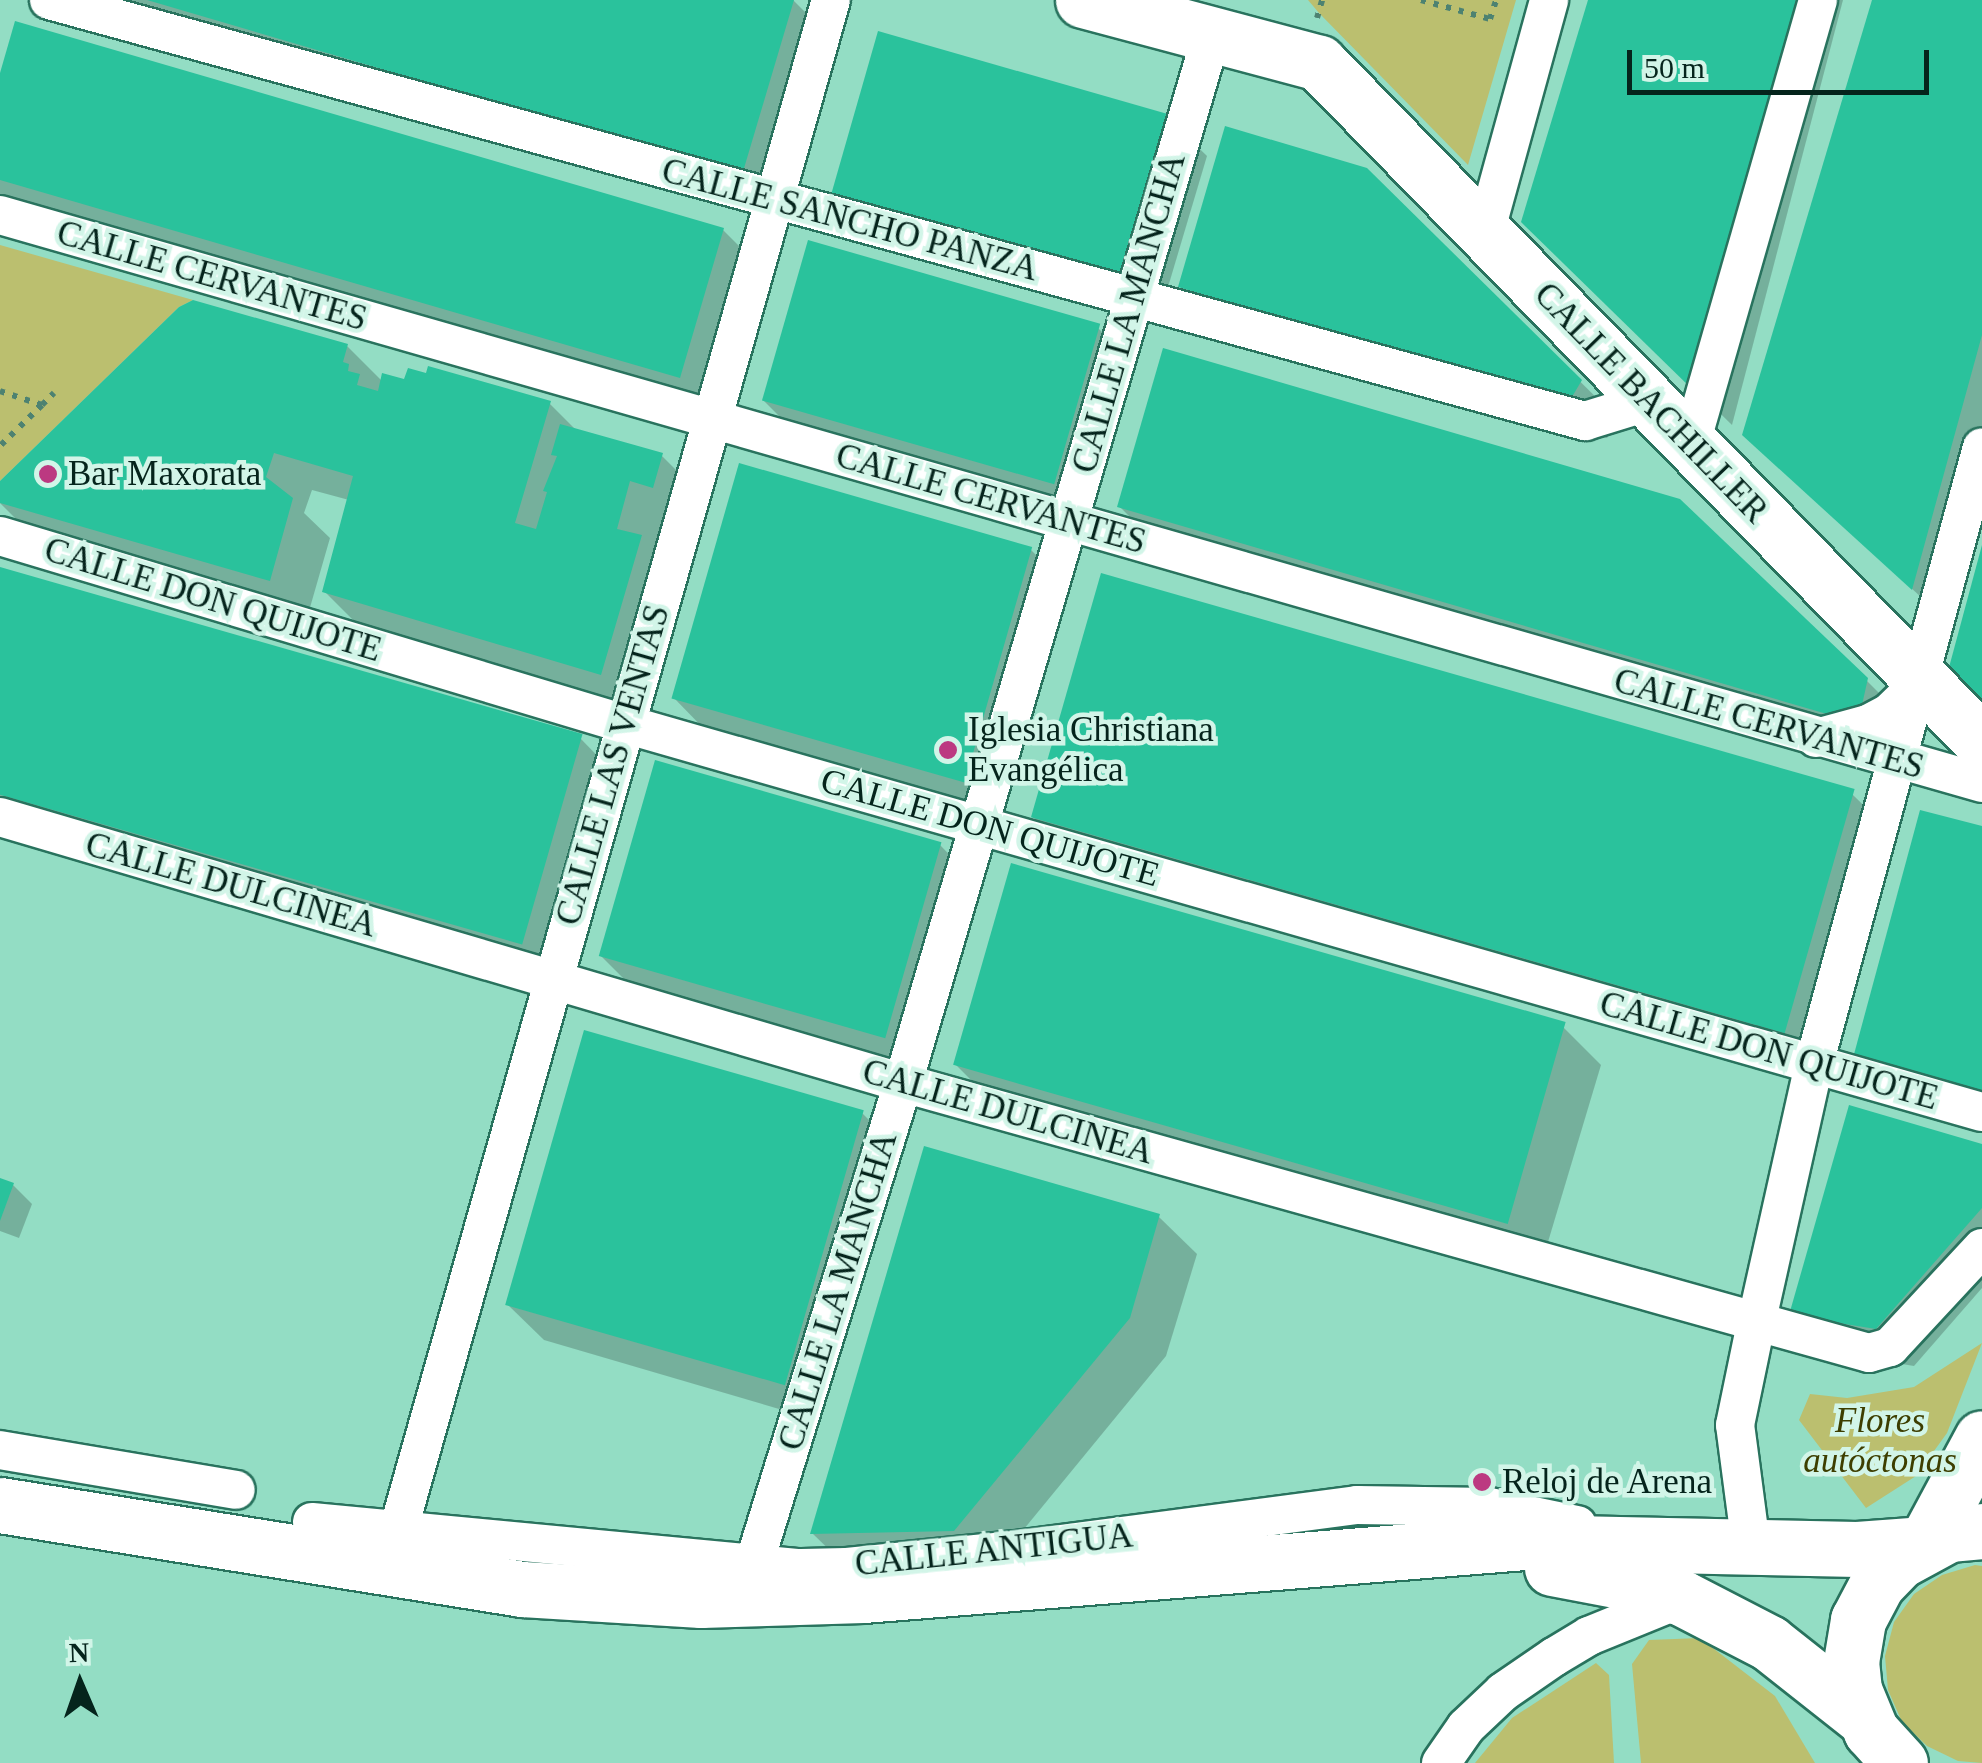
<!DOCTYPE html>
<html>
<head>
<meta charset="utf-8">
<style>
  body { margin:0 }
  #map { position:relative; width:1982px; height:1763px; overflow:hidden; background:#93ddc4; font-family:"Times New Roman",serif }
  div>[style] { position:absolute }
  .green>* { inset:0; background:#bbbf6f }
  .shadow>* { inset:0; background:#0003 }
  .building>* { inset:0; background:#2ac29c; transform-origin:0 0 }
  .path>* { height:6px; margin-top:-3px; transform-origin:0; background:repeating-linear-gradient(90deg,#4d8271 0 5px,transparent 0 13px) }
  .roads { filter:drop-shadow(2px 0 #29735e) drop-shadow(-2px 0 #29735e) drop-shadow(0 2px #29735e) drop-shadow(0 -2px #29735e) }
  .street>* { height:38px; margin:-19px; padding:0 19px; transform-origin:19px; border-radius:19px; background:#fff }
  .secondary>* { height:55px; margin:-27.5px; padding:0 27.5px; transform-origin:27.5px; border-radius:27.5px; background:#fff }
  .primary>* { height:55px; margin:-27.5px; padding:0 27.5px; transform-origin:27.5px; border-radius:27.5px; background:#fff }
  .dots>* { width:28px; height:28px; translate:-50% -50%; box-sizing:border-box; border:5px solid #d2f5e8; border-radius:50% }
  span { translate:-50% -50%; white-space:nowrap; text-align:center; line-height:1.15; -webkit-text-stroke:9px #d2f5e8; paint-order:stroke }
  .street-label { font-size:35px; color:#05241c }
  .poi-label { font-size:35px; color:#05241c }
  .left { translate:0 -50%; text-align:left }
  .park-label { font-size:35px; color:#3d3e00; font-style:italic }
  .north { position:absolute; left:30px; top:1633px; width:100px; height:100px; -webkit-text-stroke:8px #d2f5e8; paint-order:stroke; rotate:358deg; font-size:28px; font-weight:700; line-height:40px; text-align:center; color:#05241c }
  .north::after { content:''; display:block; margin:auto; width:35px; height:45px; background:#05241c; clip-path:polygon(50% 0,100% 100%,50% 72%,0 100%) }
  .scale { position:absolute; left:1627px; top:50px; width:302px; height:45px; box-sizing:border-box; border:5px solid #05241c; border-top:0; padding-left:12px; font-size:30px; line-height:35px; white-space:nowrap; color:#05241c; -webkit-text-stroke:8px #d2f5e8; paint-order:stroke }
</style>
</head>
<body>
<div id="map">
  <div class="green">
    <i style="clip-path:polygon(1308px 0,1516px 0,1468px 165px,1319px 13px)"></i>
    <i style="clip-path:polygon(0 245px,193px 300px,179px 307px,0 481px)"></i>
    <i style="clip-path:polygon(1982px 1343px,1947px 1433px,1916px 1476px,1866px 1508px,1799px 1420px,1810px 1394px,1847px 1398px,1914px 1387px)"></i>
    <i style="clip-path:polygon(1975px 1565px,1982px 1566px,1982px 1763px,1958px 1761px,1927px 1746px,1902px 1722px,1888px 1690px,1885px 1656px,1894px 1622px,1914px 1594px,1942px 1575px)"></i>
    <i style="clip-path:polygon(1700px 1638px,1775px 1696px,1815px 1763px,1641px 1763px,1632px 1664px,1649px 1640px)"></i>
    <i style="clip-path:polygon(1596px 1663px,1609px 1675px,1614px 1763px,1475px 1763px,1512px 1718px)"></i>
  </div>
  <div class="shadow">
    <i style="clip-path:polygon(74px 0,793px 0,831px 38px,779px 211px)"></i>
    <i style="clip-path:polygon(1590px 0,1843px 0,1732px 425px,1562px 259px)"></i>
    <i style="clip-path:polygon(1875px 0,1982px 0,1982px 507px,1950px 624px,1745px 434px)"></i>
    <i style="clip-path:polygon(0 81px,723px 230px,761px 268px,717px 414px,0 197px)"></i>
    <i style="clip-path:polygon(1169px 119px,1207px 156px,1160px 314px,871px 230px,833px 192px)"></i>
    <i style="clip-path:polygon(1366px 170px,1618px 419px,1607px 438px,1219px 324px,1181px 287px)"></i>
    <i style="clip-path:polygon(1098px 328px,1136px 366px,1090px 522px,800px 437px,763px 400px)"></i>
    <i style="clip-path:polygon(347px 346px,383px 382px,549px 403px,578px 432px,662px 456px,699px 493px,638px 711px,362px 629px,325px 592px,349px 500px,312px 490px,304px 513px,330px 538px,307px 618px,36px 539px,0 503px,0 484px)"></i>
    <i style="clip-path:polygon(1119px 506px,1866px 680px,1920px 734px,1911px 775px,1173px 560px)"></i>
    <i style="clip-path:polygon(1031px 550px,1069px 588px,1000px 820px,710px 735px,673px 697px)"></i>
    <i style="clip-path:polygon(0 570px,581px 739px,618px 777px,560px 975px,0 811px)"></i>
    <i style="clip-path:polygon(1853px 795px,1891px 832px,1820px 1072px,1069px 854px,1032px 816px)"></i>
    <i style="clip-path:polygon(940px 845px,977px 883px,921px 1075px,638px 993px,601px 956px)"></i>
    <i style="clip-path:polygon(1563px 1027px,1601px 1065px,1542px 1262px,993px 1102px,955px 1064px)"></i>
    <i style="clip-path:polygon(862px 1113px,900px 1151px,820px 1421px,544px 1340px,506px 1303px)"></i>
    <i style="clip-path:polygon(1982px 1146px,1982px 1288px,1914px 1366px,1829px 1352px,1792px 1314px)"></i>
    <i style="clip-path:polygon(0 1180px,13px 1185px,32px 1204px,19px 1238px,0 1231px)"></i>
    <i style="clip-path:polygon(1159px 1217px,1197px 1254px,1166px 1356px,992px 1568px,850px 1570px,812px 1533px)"></i>
  </div>
  <div class="building">
    <i style="clip-path:polygon(147px 0,794px 0,742px 175px)"></i>
    <i style="clip-path:polygon(1588px 0,1796px 0,1694px 391px,1521px 222px)"></i>
    <i style="clip-path:polygon(1872px 0,1982px 0,1982px 335px,1912px 590px,1742px 435px)"></i>
    <i style="clip-path:polygon(15px 21px,724px 228px,680px 378px,0 180px,0 73px)"></i>
    <i style="left:878px;top:31px;width:304px;height:169px;rotate:16deg"></i>
    <i style="clip-path:polygon(1225px 126px,1367px 168px,1582px 380px,1569px 402px,1178px 287px)"></i>
    <i style="left:808px;top:240px;width:304px;height:167px;rotate:16deg"></i>
    <i style="clip-path:polygon(193px 300px,348px 344px,343px 362px,349px 364px,348px 371px,360px 374px,357px 385px,378px 391px,382px 373px,404px 379px,408px 368px,426px 373px,428px 366px,551px 401px,515px 523px,536px 529px,547px 492px,543px 491px,557px 456px,551px 455px,560px 424px,663px 453px,653px 488px,630px 481px,617px 529px,642px 535px,601px 675px,322px 592px,353px 476px,274px 453px,266px 477px,293px 498px,270px 581px,0 503px,0 481px,179px 307px)"></i>
    <i style="clip-path:polygon(1163px 348px,1680px 499px,1868px 678px,1858px 723px,1117px 507px)"></i>
    <i style="left:739px;top:463px;width:305px;height:245px;rotate:16deg"></i>
    <i style="clip-path:polygon(1982px 545px,1982px 728px,1944px 686px)"></i>
    <i style="left:0;top:567px;width:606px;height:219px;rotate:16deg"></i>
    <i style="left:1101px;top:573px;width:784px;height:254px;rotate:16deg"></i>
    <i style="left:655px;top:760px;width:298px;height:204px;rotate:16deg"></i>
    <i style="clip-path:polygon(1920px 810px,1982px 826px,1982px 1092px,1853px 1058px)"></i>
    <i style="left:1011px;top:863px;width:577px;height:210px;rotate:16deg"></i>
    <i style="left:584px;top:1030px;width:291px;height:286px;rotate:16deg"></i>
    <i style="clip-path:polygon(1849px 1105px,1982px 1144px,1982px 1208px,1876px 1329px,1789px 1315px)"></i>
    <i style="clip-path:polygon(924px 1146px,1160px 1214px,1130px 1318px,954px 1531px,810px 1534px)"></i>
    <i style="clip-path:polygon(0 1178px,14px 1183px,0 1221px)"></i>
  </div>
  <div class="path">
    <i style="left:1421px;top:0;width:72px;rotate:15.4deg"></i>
    <i style="left:1490px;top:19px;width:20px;rotate:-72deg"></i>
    <i style="left:1317px;top:18px;width:19px;rotate:-74deg"></i>
    <i style="left:0;top:391px;width:44px;rotate:18.4deg"></i>
    <i style="left:42px;top:405px;width:59px;rotate:135.7deg"></i>
    <i style="left:42px;top:405px;width:17px;rotate:-45deg"></i>
  </div>
  <div class="roads">
    <div class="street">
      <i style="left:49px;top:0;width:1593px;rotate:15.33deg"></i>
      <i style="left:1585px;top:421px;width:68px;rotate:-17.1deg"></i>
      <i style="left:0;top:215px;width:2062px;rotate:15.99deg"></i>
      <i style="left:1485px;top:233px;width:242px;rotate:-74.6deg"></i>
      <i style="left:1691px;top:443px;width:461px;rotate:-74deg"></i>
      <i style="left:0;top:536px;width:653px;rotate:16.74deg"></i>
      <i style="left:625px;top:724px;width:1411px;rotate:15.96deg"></i>
      <i style="left:1816px;top:738px;width:54px;rotate:-15.1deg"></i>
      <i style="left:1868px;top:724px;width:24px;rotate:-28deg"></i>
      <i style="left:1889px;top:713px;width:45px;rotate:-44.1deg"></i>
      <i style="left:0;top:817px;width:941px;rotate:16.41deg"></i>
      <i style="left:903px;top:1083px;width:1003px;rotate:15.62deg"></i>
      <i style="left:1869px;top:1353px;width:22px;rotate:-16deg"></i>
      <i style="left:1890px;top:1347px;width:135px;rotate:-47.1deg"></i>
      <i style="left:0;top:1450px;width:239px;rotate:9.6deg"></i>
      <i style="left:312px;top:1522px;width:487px;rotate:5.4deg"></i>
      <i style="left:797px;top:1568px;width:50px;rotate:-1.1deg"></i>
      <i style="left:847px;top:1567px;width:169px;rotate:-5.8deg"></i>
      <i style="left:1015px;top:1550px;width:345px;rotate:-7.5deg"></i>
      <i style="left:1357px;top:1505px;width:133px;rotate:0.9deg"></i>
      <i style="left:1490px;top:1507px;width:89px;rotate:11.7deg"></i>
      <i style="left:398px;top:1531px;width:1591px;rotate:-74.21deg"></i>
      <i style="left:1751px;top:1546px;width:122px;rotate:-97.5deg"></i>
      <i style="left:1735px;top:1425px;width:103px;rotate:-78.3deg"></i>
      <i style="left:1756px;top:1324px;width:266px;rotate:-77.4deg"></i>
      <i style="left:1814px;top:1064px;width:639px;rotate:-74.77deg"></i>
      <i style="left:753px;top:1567px;width:507px;rotate:-72.78deg"></i>
      <i style="left:903px;top:1083px;width:1090px;rotate:-73.59deg"></i>
      <i style="left:1441px;top:1763px;width:44px;rotate:-55.2deg"></i>
      <i style="left:1466px;top:1727px;width:51px;rotate:-43.4deg"></i>
      <i style="left:1503px;top:1692px;width:62px;rotate:-34.5deg"></i>
      <i style="left:1554px;top:1657px;width:41px;rotate:-31deg"></i>
      <i style="left:1589px;top:1636px;width:100px;rotate:-22.2deg"></i>
    </div>
    <div class="secondary">
      <i style="left:1083px;top:0;width:244px;rotate:14.9deg"></i>
      <i style="left:1319px;top:63px;width:949px;rotate:45.68deg"></i>
    </div>
    <div class="primary">
      <i style="left:0;top:1505px;width:529px;rotate:9.14deg"></i>
      <i style="left:522px;top:1589px;width:179px;rotate:3.5deg"></i>
      <i style="left:701px;top:1600px;width:162px;rotate:-1.8deg"></i>
      <i style="left:863px;top:1595px;width:663px;rotate:-4.58deg"></i>
      <i style="left:1524px;top:1542px;width:333px;rotate:1.2deg"></i>
      <i style="left:1857px;top:1549px;width:68px;rotate:-4.2deg"></i>
      <i style="left:1925px;top:1544px;width:120px;rotate:-61.7deg"></i>
      <i style="left:1552px;top:1568px;width:75px;rotate:10.7deg"></i>
      <i style="left:1626px;top:1582px;width:58px;rotate:15.9deg"></i>
      <i style="left:1682px;top:1598px;width:98px;rotate:27.3deg"></i>
      <i style="left:1769px;top:1643px;width:121px;rotate:38.3deg"></i>
      <i style="left:1900px;top:1763px;width:43px;rotate:-132.2deg"></i>
      <i style="left:1871px;top:1731px;width:44px;rotate:-112.5deg"></i>
      <i style="left:1854px;top:1690px;width:28px;rotate:-96deg"></i>
      <i style="left:1851px;top:1662px;width:43px;rotate:-80.5deg"></i>
      <i style="left:1858px;top:1620px;width:41px;rotate:-62.2deg"></i>
      <i style="left:1877px;top:1584px;width:32px;rotate:-46deg"></i>
      <i style="left:1899px;top:1561px;width:57px;rotate:-28.4deg"></i>
      <i style="left:1949px;top:1534px;width:33px;rotate:-5deg"></i>
    </div>
  </div>
  <div class="dots">
    <i style="left:48px;top:474px;background:#bc3981"></i>
    <i style="left:948px;top:750px;background:#bc3981"></i>
    <i style="left:1482px;top:1482px;background:#bc3981"></i>
  </div>
  <div class="street-label">
    <span style="left:850px;top:220px;rotate:15deg">CALLE SANCHO PANZA</span>
    <span style="left:212px;top:276px;rotate:16deg">CALLE CERVANTES</span>
    <span style="left:1129px;top:313px;rotate:-74deg">CALLE LA MANCHA</span>
    <span style="left:1651px;top:403px;rotate:46deg">CALLE BACHILLER</span>
    <span style="left:991px;top:499px;rotate:16deg">CALLE CERVANTES</span>
    <span style="left:213px;top:600px;rotate:17deg">CALLE DON QUIJOTE</span>
    <span style="left:1769px;top:724px;rotate:16deg">CALLE CERVANTES</span>
    <span style="left:613px;top:765px;rotate:-74deg">CALLE LAS VENTAS</span>
    <span style="left:990px;top:828px;rotate:16deg">CALLE DON QUIJOTE</span>
    <span style="left:231px;top:885px;rotate:16deg">CALLE DULCINEA</span>
    <span style="left:1769px;top:1051px;rotate:16deg">CALLE DON QUIJOTE</span>
    <span style="left:1008px;top:1112px;rotate:16deg">CALLE DULCINEA</span>
    <span style="left:838px;top:1291px;rotate:-73deg">CALLE LA MANCHA</span>
    <span style="left:994px;top:1550px;rotate:-6deg">CALLE ANTIGUA</span>
  </div>
  <div class="poi-label">
    <span class="left" style="left:68px;top:474px">Bar Maxorata</span>
    <span class="left" style="left:968px;top:750px">Iglesia Christiana<br>Evangélica</span>
    <span class="left" style="left:1502px;top:1482px">Reloj de Arena</span>
  </div>
  <div class="park-label">
    <span style="left:1880px;top:1441px">Flores<br>autóctonas</span>
  </div>
  <div class="north">N</div>
  <div class="scale">50 m</div>
</div>
</body>
</html>
